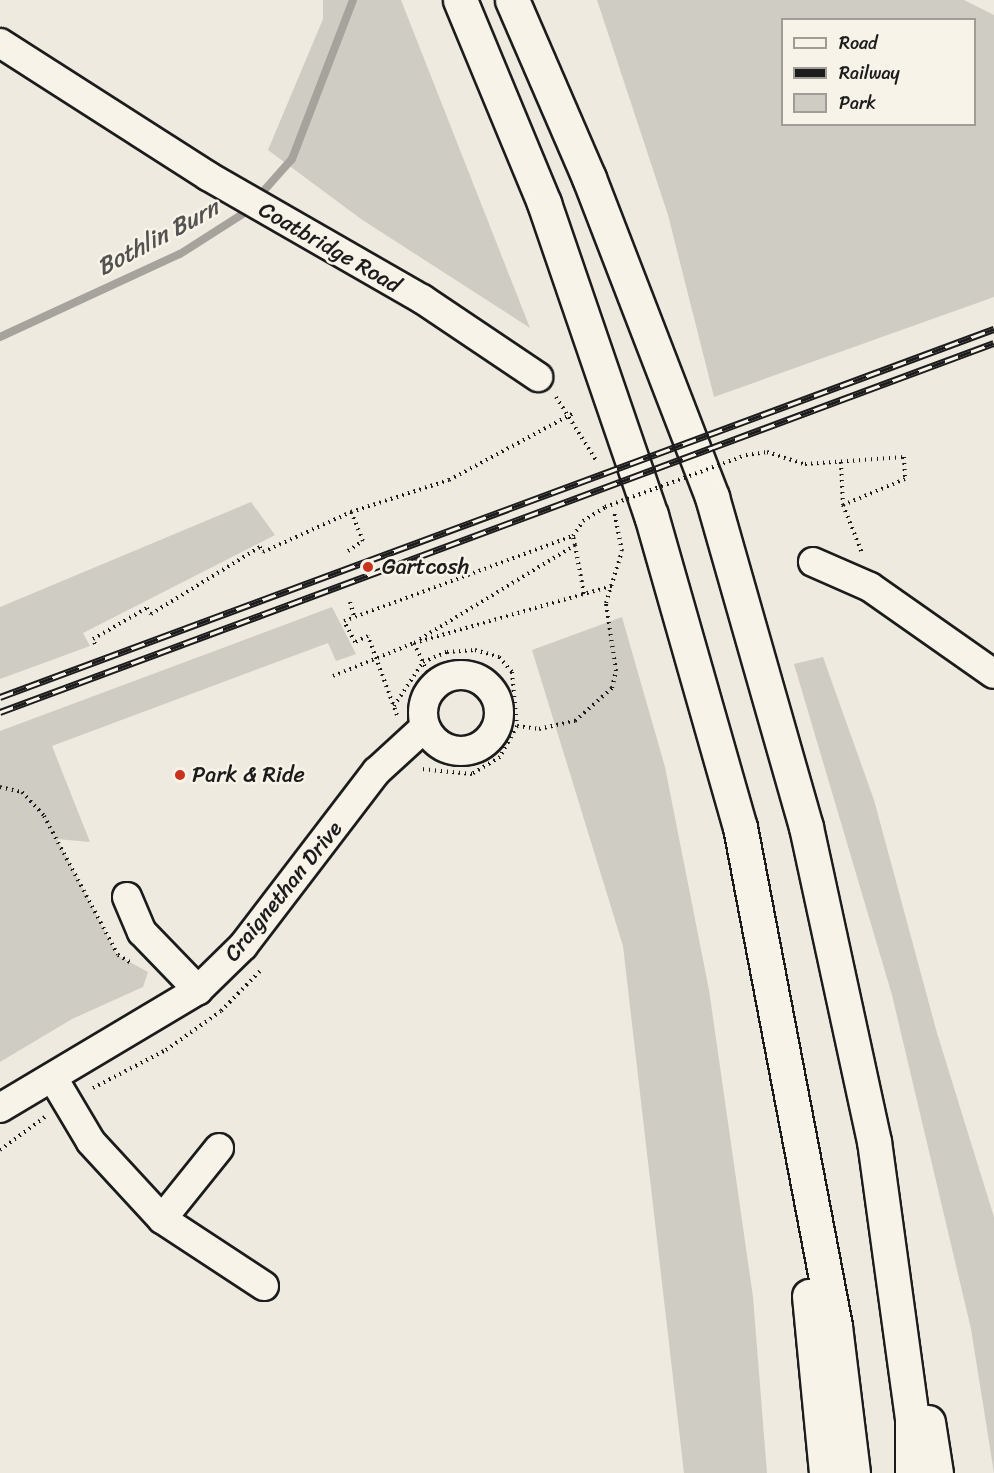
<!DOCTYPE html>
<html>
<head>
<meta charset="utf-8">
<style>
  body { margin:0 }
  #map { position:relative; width:994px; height:1473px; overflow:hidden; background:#eeeae0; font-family:Sriracha,sans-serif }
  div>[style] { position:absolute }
  .green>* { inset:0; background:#cfccc3 }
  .stream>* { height:8px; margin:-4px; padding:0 4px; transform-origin:4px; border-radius:4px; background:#a6a39d }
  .path>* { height:4px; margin-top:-2px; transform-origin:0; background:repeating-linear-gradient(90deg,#1c1c1c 0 1.5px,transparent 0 6px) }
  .roads { filter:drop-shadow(2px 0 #1c1c1c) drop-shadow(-2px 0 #1c1c1c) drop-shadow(0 2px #1c1c1c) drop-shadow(0 -2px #1c1c1c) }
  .minor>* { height:28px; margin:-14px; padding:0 14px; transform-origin:14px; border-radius:14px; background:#f7f3e8 }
  .minor>.ring { margin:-14px; padding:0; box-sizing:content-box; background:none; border:28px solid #f7f3e8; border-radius:50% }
  .highway>* { height:33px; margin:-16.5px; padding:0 16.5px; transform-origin:16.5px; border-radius:16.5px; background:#f7f3e8 }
  .rail>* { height:7px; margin-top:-3.5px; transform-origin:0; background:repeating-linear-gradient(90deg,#f7f3e8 0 14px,#1c1c1c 0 28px); box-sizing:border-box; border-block:2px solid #1c1c1c }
  .path-bridge>* { height:4px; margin-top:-2px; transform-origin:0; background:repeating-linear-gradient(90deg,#1c1c1c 0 1.5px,transparent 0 6px) }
  .dots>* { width:16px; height:16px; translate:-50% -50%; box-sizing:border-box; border:3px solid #f7f3e8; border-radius:50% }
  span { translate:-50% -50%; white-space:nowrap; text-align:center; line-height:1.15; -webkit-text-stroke:5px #f7f3e8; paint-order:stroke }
  .street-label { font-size:22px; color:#1c1c1c }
  .poi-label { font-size:22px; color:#1c1c1c }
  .left { translate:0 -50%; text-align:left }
  .water-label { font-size:24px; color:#535250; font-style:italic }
  .legend { position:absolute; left:781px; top:18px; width:195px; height:108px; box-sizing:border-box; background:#f7f3e8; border:2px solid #9f9d96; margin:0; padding:8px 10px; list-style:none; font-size:18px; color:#1c1c1c }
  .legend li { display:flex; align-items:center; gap:12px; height:30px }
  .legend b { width:30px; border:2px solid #9f9d96 }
</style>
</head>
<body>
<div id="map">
  <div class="green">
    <i style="clip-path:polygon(323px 0,401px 0,530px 328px,361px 219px,268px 150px,323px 19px)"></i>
    <i style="clip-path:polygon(evenodd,597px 0,964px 0,994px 15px,994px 297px,714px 397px,668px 215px,597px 0,782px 20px,974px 20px,974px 124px,782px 124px,782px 20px)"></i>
    <i style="clip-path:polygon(251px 502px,275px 535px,83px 633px,90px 646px,0 679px,0 607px)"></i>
    <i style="clip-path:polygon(332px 607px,356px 654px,336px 661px,328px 643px,52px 746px,90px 842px,57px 839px,117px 955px,148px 972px,143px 987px,72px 1019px,0 1062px,0 731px)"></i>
    <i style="clip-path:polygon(622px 617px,665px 767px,709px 990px,753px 1297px,767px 1473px,684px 1473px,623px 946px,532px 650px)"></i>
    <i style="clip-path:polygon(823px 657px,874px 800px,937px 1033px,994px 1217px,994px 1473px,971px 1329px,892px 995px,794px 664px)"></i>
  </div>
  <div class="stream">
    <i style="left:0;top:337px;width:198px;rotate:-24.8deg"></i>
    <i style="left:180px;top:254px;width:76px;rotate:-32.6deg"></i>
    <i style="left:244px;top:213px;width:72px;rotate:-48.4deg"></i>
    <i style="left:292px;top:159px;width:170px;rotate:-69deg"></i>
  </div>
  <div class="path">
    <i style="left:556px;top:397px;width:75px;rotate:57.6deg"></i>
    <i style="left:746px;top:455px;width:21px;rotate:-8deg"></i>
    <i style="left:767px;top:452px;width:40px;rotate:18deg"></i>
    <i style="left:805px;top:464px;width:99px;rotate:-4deg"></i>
    <i style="left:904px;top:457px;width:22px;rotate:87deg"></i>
    <i style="left:905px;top:479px;width:67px;rotate:157.2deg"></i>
    <i style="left:843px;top:505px;width:52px;rotate:68.4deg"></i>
    <i style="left:841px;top:462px;width:43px;rotate:87.3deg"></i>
    <i style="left:575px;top:545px;width:50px;rotate:79.6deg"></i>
    <i style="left:348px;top:551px;width:18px;rotate:-34deg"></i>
    <i style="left:363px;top:541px;width:31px;rotate:-112deg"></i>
    <i style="left:350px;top:602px;width:15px;rotate:74deg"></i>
    <i style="left:420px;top:639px;width:181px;rotate:-31.2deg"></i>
    <i style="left:575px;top:545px;width:9px;rotate:-103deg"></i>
    <i style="left:573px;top:536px;width:18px;rotate:-56deg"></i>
    <i style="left:583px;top:521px;width:26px;rotate:-32deg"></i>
    <i style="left:414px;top:643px;width:47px;rotate:65.1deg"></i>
    <i style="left:95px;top:644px;width:5px;rotate:-112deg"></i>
    <i style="left:93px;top:639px;width:62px;rotate:-29.9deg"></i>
    <i style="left:147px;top:608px;width:7px;rotate:56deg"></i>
    <i style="left:151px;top:614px;width:128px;rotate:-31.6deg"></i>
    <i style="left:260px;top:547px;width:6px;rotate:59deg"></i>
    <i style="left:263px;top:552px;width:97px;rotate:-24.4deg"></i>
    <i style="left:351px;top:512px;width:103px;rotate:-18.1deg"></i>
    <i style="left:449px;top:480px;width:140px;rotate:-28.2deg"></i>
    <i style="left:333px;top:676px;width:87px;rotate:-22.2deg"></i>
    <i style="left:414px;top:643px;width:206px;rotate:-16.1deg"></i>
    <i style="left:394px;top:706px;width:53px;rotate:-56.6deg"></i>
    <i style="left:423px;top:662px;width:26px;rotate:-23deg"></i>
    <i style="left:447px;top:652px;width:28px;rotate:-4deg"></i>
    <i style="left:475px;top:650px;width:25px;rotate:16deg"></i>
    <i style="left:499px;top:657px;width:20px;rotate:49deg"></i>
    <i style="left:512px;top:672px;width:54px;rotate:84.7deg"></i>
    <i style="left:517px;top:726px;width:35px;rotate:119deg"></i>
    <i style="left:500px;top:757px;width:33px;rotate:149deg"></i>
    <i style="left:472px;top:774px;width:51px;rotate:-174.4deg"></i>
    <i style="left:397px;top:715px;width:84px;rotate:-110.2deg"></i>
    <i style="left:368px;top:636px;width:14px;rotate:155deg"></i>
    <i style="left:355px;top:642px;width:24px;rotate:-118deg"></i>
    <i style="left:344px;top:621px;width:244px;rotate:-20.4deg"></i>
    <i style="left:517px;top:726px;width:22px;rotate:8deg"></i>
    <i style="left:539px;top:729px;width:37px;rotate:-13deg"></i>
    <i style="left:575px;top:721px;width:50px;rotate:-41.7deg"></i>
    <i style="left:612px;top:688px;width:17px;rotate:-77deg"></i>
    <i style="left:616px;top:671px;width:69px;rotate:-98.4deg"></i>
    <i style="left:606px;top:603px;width:54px;rotate:-72.9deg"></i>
    <i style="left:622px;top:551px;width:41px;rotate:-101.3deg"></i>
    <i style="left:0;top:787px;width:23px;rotate:13deg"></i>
    <i style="left:22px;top:792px;width:33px;rotate:47deg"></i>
    <i style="left:44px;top:816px;width:157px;rotate:62deg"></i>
    <i style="left:118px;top:955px;width:17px;rotate:31deg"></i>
    <i style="left:93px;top:1088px;width:82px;rotate:-27.5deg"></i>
    <i style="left:166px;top:1050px;width:67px;rotate:-35.3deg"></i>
    <i style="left:221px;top:1011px;width:59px;rotate:-45.7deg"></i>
    <i style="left:0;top:1150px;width:56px;rotate:-36.3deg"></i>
  </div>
  <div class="roads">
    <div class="minor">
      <i style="left:0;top:43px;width:247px;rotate:32.6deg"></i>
      <i style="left:208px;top:176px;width:247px;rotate:29.9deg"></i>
      <i style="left:422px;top:299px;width:140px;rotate:33.9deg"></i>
      <i style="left:813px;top:562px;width:62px;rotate:23.7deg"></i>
      <i style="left:870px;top:587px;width:151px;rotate:35.1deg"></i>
      <i class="ring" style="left:423px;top:675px;width:48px;height:48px"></i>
      <i style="left:127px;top:897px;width:38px;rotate:67deg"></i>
      <i style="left:142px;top:932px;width:81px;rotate:46deg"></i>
      <i style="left:53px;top:1078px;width:74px;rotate:59.3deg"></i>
      <i style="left:91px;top:1142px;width:105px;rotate:47.3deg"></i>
      <i style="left:162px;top:1219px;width:122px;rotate:33.3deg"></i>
      <i style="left:0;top:1108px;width:230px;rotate:-30.8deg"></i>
      <i style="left:198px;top:990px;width:63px;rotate:-44.4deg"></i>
      <i style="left:243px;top:946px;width:220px;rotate:-52.6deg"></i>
      <i style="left:377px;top:771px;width:65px;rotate:-42.5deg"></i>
      <i style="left:162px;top:1219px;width:91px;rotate:-51.2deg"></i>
    </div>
    <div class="highway">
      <i style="left:460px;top:0;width:220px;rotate:67.5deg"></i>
      <i style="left:544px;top:203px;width:330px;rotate:71.1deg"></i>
      <i style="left:651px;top:515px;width:324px;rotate:74.1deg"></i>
      <i style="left:740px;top:827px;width:508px;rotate:79.22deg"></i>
      <i style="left:835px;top:1326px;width:148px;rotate:83deg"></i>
      <i style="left:512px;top:0;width:194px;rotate:66.6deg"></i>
      <i style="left:589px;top:178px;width:342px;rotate:68.9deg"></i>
      <i style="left:712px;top:497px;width:343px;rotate:74.1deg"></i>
      <i style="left:806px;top:827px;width:321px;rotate:77.8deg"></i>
      <i style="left:874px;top:1141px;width:279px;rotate:82.2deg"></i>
      <i style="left:912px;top:1417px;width:56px;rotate:90deg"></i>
      <i style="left:809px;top:1296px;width:178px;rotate:84.5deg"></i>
      <i style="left:928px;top:1422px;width:52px;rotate:81.1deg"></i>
    </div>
  </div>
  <div class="rail">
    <i style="left:0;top:697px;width:1060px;rotate:-20.32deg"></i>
    <i style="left:0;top:712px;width:1060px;rotate:-20.37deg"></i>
  </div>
  <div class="path-bridge">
    <i style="left:605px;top:507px;width:150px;rotate:-20.2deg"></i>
  </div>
  <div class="dots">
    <i style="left:368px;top:567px;background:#c8321e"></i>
    <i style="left:180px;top:775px;background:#c8321e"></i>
  </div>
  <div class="street-label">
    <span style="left:330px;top:247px;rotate:30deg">Coatbridge Road</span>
    <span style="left:283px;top:891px;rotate:-51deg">Craignethan Drive</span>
  </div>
  <div class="poi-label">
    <span class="left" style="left:382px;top:567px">Gartcosh</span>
    <span class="left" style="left:192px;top:775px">Park &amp; Ride</span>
  </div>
  <div class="water-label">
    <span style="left:158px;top:238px;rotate:-28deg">Bothlin Burn</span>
  </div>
  <ul class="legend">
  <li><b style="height:8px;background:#f7f3e8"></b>Road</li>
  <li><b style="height:8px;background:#1c1c1c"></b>Railway</li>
  <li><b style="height:16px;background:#cfccc3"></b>Park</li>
  </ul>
</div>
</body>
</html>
